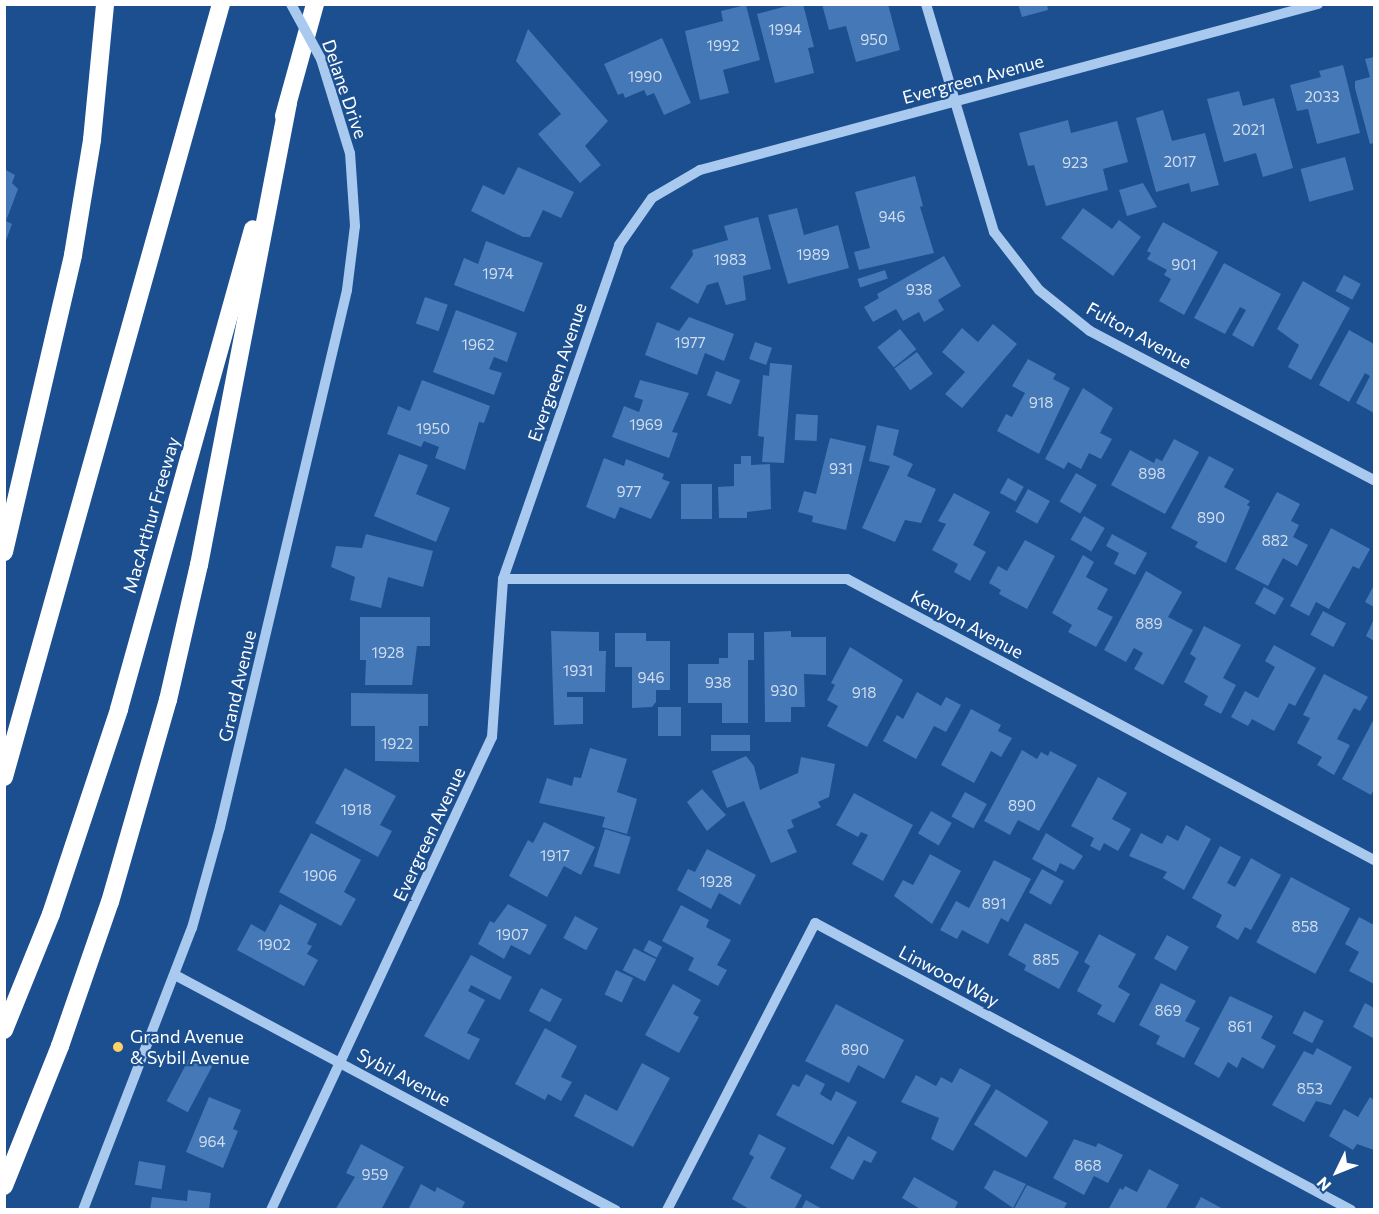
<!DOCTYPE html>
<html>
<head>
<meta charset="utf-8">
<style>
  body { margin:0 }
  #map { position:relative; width:1379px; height:1214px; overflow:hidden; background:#1b4f8f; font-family:Commissioner,sans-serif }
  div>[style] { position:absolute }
  .building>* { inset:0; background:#4478b7; transform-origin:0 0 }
  .minor>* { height:10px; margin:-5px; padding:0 5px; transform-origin:5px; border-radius:5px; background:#a9c9ee }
  .highway>* { height:18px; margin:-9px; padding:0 9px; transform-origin:9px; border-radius:9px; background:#fff }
  .minor-bridge>* { height:10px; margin:-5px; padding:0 5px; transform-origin:5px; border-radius:5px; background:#a9c9ee }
  .dots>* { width:16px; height:16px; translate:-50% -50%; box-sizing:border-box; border:3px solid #1b4f8f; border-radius:50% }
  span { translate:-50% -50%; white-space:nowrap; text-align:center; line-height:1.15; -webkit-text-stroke:4.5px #1b4f8f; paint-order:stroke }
  .number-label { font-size:15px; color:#d0dded }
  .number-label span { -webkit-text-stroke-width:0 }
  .street-label { font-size:18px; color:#fff }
  .poi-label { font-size:18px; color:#fff }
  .left { translate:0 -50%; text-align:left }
  .frame { position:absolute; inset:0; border:6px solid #fff; pointer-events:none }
  .north { position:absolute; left:1307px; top:1142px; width:60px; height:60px; -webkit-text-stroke:4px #1b4f8f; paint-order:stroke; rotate:227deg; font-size:16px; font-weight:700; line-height:24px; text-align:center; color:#fff }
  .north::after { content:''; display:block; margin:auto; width:21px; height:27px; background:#fff; clip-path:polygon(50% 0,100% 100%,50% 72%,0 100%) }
</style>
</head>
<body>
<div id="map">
  <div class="building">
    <i style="clip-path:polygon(794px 4px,803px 4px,814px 47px,808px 48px,814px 73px,775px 83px,757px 14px)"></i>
    <i style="clip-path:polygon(822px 4px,888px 4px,900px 50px,856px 62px,846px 26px,829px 30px)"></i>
    <i style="clip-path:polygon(1018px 4px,1047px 4px,1048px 10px,1022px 17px)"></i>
    <i style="clip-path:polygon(746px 5px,760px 60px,723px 70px,729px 93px,700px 100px,685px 31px,723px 21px,721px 11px)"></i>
    <i style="clip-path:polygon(528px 29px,608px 121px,585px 146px,601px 165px,580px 183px,538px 134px,561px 114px,516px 61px)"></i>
    <i style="clip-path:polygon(662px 38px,691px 103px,664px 115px,654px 93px,647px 96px,644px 90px,625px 98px,623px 93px,618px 95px,604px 64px)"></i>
    <i style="clip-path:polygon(1374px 57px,1374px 143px,1370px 144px,1355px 88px,1355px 81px,1370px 77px,1365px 59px)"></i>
    <i style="clip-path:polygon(1343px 65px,1360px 133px,1317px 144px,1308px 109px,1297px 111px,1290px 85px,1321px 77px,1319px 71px)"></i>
    <i style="clip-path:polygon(1239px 91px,1243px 106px,1274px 98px,1293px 168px,1263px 177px,1256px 153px,1224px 162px,1207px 99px)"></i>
    <i style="clip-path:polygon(1163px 110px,1172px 141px,1205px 133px,1219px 185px,1191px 192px,1189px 183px,1156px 192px,1136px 118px)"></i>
    <i style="clip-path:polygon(1068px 120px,1071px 133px,1117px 121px,1128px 162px,1103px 169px,1108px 190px,1046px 206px,1034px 165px,1028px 166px,1019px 133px)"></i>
    <i style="left:1345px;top:157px;width:34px;height:46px;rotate:75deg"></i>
    <i style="clip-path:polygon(518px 167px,574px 192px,561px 218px,543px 210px,530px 237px,523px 237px,471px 211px,483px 185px,504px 195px)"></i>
    <i style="clip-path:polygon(4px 169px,15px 175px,12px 183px,18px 189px,6px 221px,12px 224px,5px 243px)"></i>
    <i style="clip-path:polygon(915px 176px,923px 206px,920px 207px,934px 253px,859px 270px,854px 252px,870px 248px,855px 192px)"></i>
    <i style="clip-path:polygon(1143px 183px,1157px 207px,1127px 216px,1119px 190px)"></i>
    <i style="clip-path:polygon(797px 208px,804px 235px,838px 225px,849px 268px,788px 284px,768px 215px)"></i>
    <i style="clip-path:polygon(1083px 208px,1112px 229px,1119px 220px,1141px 237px,1113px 276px,1061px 238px)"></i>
    <i style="clip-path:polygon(758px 217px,771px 269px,743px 276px,746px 300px,726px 305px,718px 282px,707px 285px,698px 304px,670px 288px,693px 255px,692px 250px,728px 240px,724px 226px)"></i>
    <i style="clip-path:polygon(1163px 222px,1218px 252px,1184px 315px,1159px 301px,1171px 279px,1164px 275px,1167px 270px,1147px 259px,1151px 253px,1147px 251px)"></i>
    <i style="clip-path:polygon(486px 241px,543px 263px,524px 312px,454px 285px,464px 258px,478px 264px)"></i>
    <i style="clip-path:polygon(944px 256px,961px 286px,938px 300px,944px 310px,924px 322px,919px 312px,903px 321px,896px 309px,873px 322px,864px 307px,879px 298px,877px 294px)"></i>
    <i style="clip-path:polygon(1224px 263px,1281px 294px,1253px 347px,1232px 335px,1246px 310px,1240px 307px,1225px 334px,1194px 318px)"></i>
    <i style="left:885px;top:270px;width:9px;height:29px;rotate:72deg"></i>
    <i style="left:1344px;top:275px;width:19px;height:18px;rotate:28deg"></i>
    <i style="clip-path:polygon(1303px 281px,1350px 308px,1311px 380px,1288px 367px,1299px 345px,1277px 329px)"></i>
    <i style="left:425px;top:297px;width:24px;height:28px;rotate:19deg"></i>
    <i style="clip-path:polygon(456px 310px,517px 333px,507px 362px,494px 357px,489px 369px,502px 373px,494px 395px,433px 372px)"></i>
    <i style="clip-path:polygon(689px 317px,734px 334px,724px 361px,705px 353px,697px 375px,645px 355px,657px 322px,679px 331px)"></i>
    <i style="clip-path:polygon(993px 324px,1017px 344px,962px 408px,945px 394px,965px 372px,942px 352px,962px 328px,978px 342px)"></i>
    <i style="left:900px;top:329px;width:26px;height:29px;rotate:51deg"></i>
    <i style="clip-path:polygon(1349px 330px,1374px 344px,1374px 413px,1356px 403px,1370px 376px,1365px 373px,1349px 402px,1319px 385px)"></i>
    <i style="left:755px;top:342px;width:18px;height:18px;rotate:19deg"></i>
    <i style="left:917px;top:352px;width:27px;height:28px;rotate:54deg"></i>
    <i style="clip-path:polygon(1028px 359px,1056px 374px,1053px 379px,1070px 388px,1039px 454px,997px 431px,1006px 414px,1012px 417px,1025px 393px,1012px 386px)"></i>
    <i style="clip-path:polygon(770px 363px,792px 365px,784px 463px,762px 462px,764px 437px,758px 436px,763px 375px,769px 376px)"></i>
    <i style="left:716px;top:371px;width:26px;height:26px;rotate:21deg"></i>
    <i style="clip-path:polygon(422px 380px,490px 406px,484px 423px,479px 422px,465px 470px,435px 458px,439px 447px,424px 441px,421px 447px,387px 434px,398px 406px,410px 411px)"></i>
    <i style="clip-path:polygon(640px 380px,689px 393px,672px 432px,678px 433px,669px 458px,612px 437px,624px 406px,639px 412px,643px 400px,634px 397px)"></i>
    <i style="clip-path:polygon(1083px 388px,1113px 408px,1100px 433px,1112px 439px,1101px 459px,1089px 453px,1081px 469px,1068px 462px,1064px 469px,1045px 459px)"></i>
    <i style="left:796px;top:414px;width:22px;height:26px;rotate:3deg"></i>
    <i style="clip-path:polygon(877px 425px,899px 430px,893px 455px,913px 464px,907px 476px,936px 489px,921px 523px,905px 520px,895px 542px,862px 528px,890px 466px,869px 461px)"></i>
    <i style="clip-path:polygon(830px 438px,866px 446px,846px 530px,812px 522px,813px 516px,798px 512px,804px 491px,816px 494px)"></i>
    <i style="clip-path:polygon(1174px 439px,1199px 452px,1165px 514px,1111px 485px,1130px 450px,1154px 463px,1156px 458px,1162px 461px)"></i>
    <i style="clip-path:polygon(399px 454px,428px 465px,416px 494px,450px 508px,436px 542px,374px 516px)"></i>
    <i style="clip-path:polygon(741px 456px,751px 456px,751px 465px,770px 464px,771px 509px,747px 512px,747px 518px,719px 518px,718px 487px,734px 486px,734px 464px,741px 464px)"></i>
    <i style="clip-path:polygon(1209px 456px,1234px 469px,1224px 487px,1250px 501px,1247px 505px,1250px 507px,1226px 563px,1195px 547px,1198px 542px,1171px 528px)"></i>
    <i style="clip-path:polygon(604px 458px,624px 466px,626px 459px,664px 474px,662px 479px,670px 482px,651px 519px,620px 507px,615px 519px,586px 507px)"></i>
    <i style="left:1076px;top:473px;width:24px;height:33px;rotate:30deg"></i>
    <i style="left:1008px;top:478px;width:18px;height:17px;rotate:29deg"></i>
    <i style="left:681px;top:484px;width:31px;height:35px"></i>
    <i style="left:1028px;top:489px;width:25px;height:26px;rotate:29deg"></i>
    <i style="clip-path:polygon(1277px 492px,1300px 504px,1291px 521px,1299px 525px,1293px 537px,1308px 545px,1297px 566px,1283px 558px,1268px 586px,1235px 569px)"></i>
    <i style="clip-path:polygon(954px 493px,990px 512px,973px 545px,986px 552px,970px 581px,954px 572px,958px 564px,932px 550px,946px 524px,938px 521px)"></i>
    <i style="left:1084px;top:516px;width:24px;height:27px;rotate:30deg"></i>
    <i style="clip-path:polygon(1331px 528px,1370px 549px,1359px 569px,1353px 566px,1329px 609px,1316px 602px,1309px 616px,1290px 606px)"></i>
    <i style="clip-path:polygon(366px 534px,433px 551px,423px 587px,388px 577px,381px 608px,350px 600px,355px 577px,331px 567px,336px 546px,362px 548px)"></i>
    <i style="clip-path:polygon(1112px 534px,1147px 553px,1135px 575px,1114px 564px,1119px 553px,1106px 546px)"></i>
    <i style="clip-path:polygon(1025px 540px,1055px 556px,1027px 609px,999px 594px,1001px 590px,989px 583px,998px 566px,1007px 571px)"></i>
    <i style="clip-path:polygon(1083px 555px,1094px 562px,1086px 577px,1108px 589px,1097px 609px,1113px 617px,1096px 647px,1068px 632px,1072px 625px,1052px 613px)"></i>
    <i style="clip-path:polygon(1146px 571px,1182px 592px,1168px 617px,1193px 630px,1163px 685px,1134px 669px,1143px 653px,1134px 648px,1126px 662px,1104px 650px)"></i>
    <i style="clip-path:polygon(1374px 585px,1374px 607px,1365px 602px)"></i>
    <i style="left:1264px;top:587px;width:23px;height:19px;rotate:29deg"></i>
    <i style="left:1323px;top:611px;width:26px;height:27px;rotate:28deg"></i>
    <i style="clip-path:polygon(360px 617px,430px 617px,430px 646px,417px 646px,412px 685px,365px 685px,366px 660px,360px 660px)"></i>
    <i style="clip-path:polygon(1374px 619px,1374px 641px,1366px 636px)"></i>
    <i style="clip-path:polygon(1204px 626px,1241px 645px,1223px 678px,1236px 685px,1221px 714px,1204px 705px,1208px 696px,1184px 682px,1196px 658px,1190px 654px)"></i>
    <i style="clip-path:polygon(551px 631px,599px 632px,599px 651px,606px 651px,605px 692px,567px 692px,567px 697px,583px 697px,583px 724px,554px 725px)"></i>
    <i style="clip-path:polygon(791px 631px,791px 637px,826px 637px,826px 675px,804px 674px,805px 707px,791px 707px,791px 722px,765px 722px,764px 632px)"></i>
    <i style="clip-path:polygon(615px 633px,646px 633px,646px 641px,670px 641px,670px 690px,656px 690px,656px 702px,652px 707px,632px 708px,632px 667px,615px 667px)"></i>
    <i style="clip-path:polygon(728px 633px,754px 633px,754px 660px,748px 660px,748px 723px,722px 723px,722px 703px,688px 703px,688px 664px,719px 664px,719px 658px,728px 658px)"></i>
    <i style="clip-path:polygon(1274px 645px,1316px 668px,1295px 706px,1289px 703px,1274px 731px,1252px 719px,1248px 726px,1231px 717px,1245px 691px,1258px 698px,1275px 667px,1265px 661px)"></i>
    <i style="clip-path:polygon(850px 647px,903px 680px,867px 747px,827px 726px,838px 706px,827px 700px,835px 685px,831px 683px)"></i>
    <i style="clip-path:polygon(1324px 674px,1368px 697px,1360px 711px,1354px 708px,1337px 739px,1350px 745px,1334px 775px,1317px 765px,1322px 757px,1297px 743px,1310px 718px,1303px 715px)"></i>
    <i style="clip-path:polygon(917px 692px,941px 706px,946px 697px,961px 705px,946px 732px,934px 726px,916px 759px,883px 741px,897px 715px,903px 719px)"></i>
    <i style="clip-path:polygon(351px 693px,428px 694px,428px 726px,419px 726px,419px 762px,375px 761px,375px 726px,351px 726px)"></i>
    <i style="left:681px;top:707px;width:29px;height:23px;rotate:90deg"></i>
    <i style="clip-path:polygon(971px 709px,1001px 725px,998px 731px,1012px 738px,1001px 757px,991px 751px,974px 783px,941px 765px)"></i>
    <i style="clip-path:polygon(1374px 719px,1374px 789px,1371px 795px,1342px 779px)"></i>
    <i style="left:750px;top:735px;width:16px;height:39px;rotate:90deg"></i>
    <i style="clip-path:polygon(590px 748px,627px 759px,617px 792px,637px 799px,627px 834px,602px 827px,605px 817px,539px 803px,547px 778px,572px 786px,574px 777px,581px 778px)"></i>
    <i style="clip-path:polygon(1022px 750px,1037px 759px,1041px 752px,1048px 756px,1050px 751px,1077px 765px,1039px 831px,1018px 820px,1010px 835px,984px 821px)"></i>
    <i style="clip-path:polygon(746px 756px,754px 766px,760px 790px,798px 773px,801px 757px,835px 764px,829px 797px,818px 802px,821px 807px,791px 820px,794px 827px,787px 830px,797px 852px,771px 863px,744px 801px,727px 808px,712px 771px)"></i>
    <i style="clip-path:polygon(345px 768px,396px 796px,380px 825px,392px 831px,378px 857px,315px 823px)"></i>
    <i style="clip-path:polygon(1098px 777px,1127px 793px,1112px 819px,1131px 829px,1118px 851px,1104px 843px,1100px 851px,1090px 846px,1094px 838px,1071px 826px)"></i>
    <i style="clip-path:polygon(702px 789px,726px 815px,707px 831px,687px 802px)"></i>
    <i style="left:965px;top:792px;width:25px;height:28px;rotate:29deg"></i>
    <i style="clip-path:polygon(854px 793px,913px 825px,883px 881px,852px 864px,868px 835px,861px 832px,858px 837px,836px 825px)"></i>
    <i style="left:931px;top:811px;width:24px;height:26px;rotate:30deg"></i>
    <i style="clip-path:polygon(544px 822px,595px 847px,581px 875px,564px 866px,547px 897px,509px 876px,528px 840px,533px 843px)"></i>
    <i style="clip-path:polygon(1186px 825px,1211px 839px,1184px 890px,1163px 878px,1167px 872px,1129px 856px,1141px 833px,1162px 844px,1167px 835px,1178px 841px)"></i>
    <i style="left:605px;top:829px;width:27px;height:39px;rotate:17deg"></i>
    <i style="clip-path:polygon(311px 833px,361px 860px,344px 892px,356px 899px,341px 926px,279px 892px)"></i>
    <i style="clip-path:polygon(1046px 833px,1083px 856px,1074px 870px,1060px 863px,1056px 872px,1032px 859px)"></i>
    <i style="clip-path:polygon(1220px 846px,1241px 857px,1227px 883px,1235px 887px,1251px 858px,1281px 875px,1251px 930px,1245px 927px,1238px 940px,1216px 927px,1222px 915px,1192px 898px)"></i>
    <i style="clip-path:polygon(707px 849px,756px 875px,740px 905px,719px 893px,711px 909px,677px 890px,688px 869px,695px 872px)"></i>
    <i style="clip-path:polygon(930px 854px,961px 871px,932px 924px,894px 896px,903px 880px,913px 885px)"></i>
    <i style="clip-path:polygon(994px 860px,1031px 879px,1008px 922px,1001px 918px,988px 944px,962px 930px,957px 939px,940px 930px,956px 901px,969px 908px)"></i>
    <i style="left:1042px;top:869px;width:25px;height:27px;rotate:29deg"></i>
    <i style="left:1291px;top:877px;width:67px;height:74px;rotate:28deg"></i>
    <i style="clip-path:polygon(280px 904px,317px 924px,307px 944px,312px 946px,307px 954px,318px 960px,304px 986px,237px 950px,251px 924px,265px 932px)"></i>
    <i style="clip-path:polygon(508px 904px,547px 925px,530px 955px,511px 945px,504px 959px,478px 944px,490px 921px,494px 923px)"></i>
    <i style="clip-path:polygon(681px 905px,709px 920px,706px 927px,731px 940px,717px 965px,727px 970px,718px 986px,688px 970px,694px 958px,662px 941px)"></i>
    <i style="left:575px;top:916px;width:26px;height:25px;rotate:28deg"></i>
    <i style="clip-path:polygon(1359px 917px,1374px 925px,1374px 984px,1349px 971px,1359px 952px,1345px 944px)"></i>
    <i style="clip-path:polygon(1025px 923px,1079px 952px,1059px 989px,1024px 970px,1026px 965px,1008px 955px)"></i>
    <i style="clip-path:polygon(1099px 934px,1136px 954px,1118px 987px,1130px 994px,1114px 1023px,1097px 1014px,1102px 1005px,1077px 991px,1090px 966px,1084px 962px)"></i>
    <i style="left:1167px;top:935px;width:25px;height:27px;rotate:29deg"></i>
    <i style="left:649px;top:940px;width:15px;height:12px;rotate:28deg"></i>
    <i style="left:634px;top:948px;width:25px;height:25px;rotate:27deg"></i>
    <i style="clip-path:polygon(471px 955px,512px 977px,500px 1000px,471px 985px,468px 991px,485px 1000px,467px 1033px,480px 1039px,469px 1060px,424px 1036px)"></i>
    <i style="left:616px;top:970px;width:19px;height:27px;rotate:25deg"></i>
    <i style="clip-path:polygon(1161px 983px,1196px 1001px,1185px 1021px,1200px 1028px,1184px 1058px,1156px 1044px,1160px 1036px,1139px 1025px)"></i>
    <i style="clip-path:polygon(673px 984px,701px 1000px,693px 1014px,699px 1017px,679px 1053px,645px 1035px)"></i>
    <i style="left:541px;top:988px;width:24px;height:26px;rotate:28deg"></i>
    <i style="clip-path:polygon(1230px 996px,1273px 1016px,1261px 1038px,1276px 1046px,1263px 1069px,1242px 1057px,1237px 1068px,1228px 1062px,1219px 1078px,1194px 1064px)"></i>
    <i style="clip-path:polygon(1365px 1003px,1374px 1008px,1373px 1038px,1353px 1027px)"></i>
    <i style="clip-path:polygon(836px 1004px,904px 1040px,884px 1079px,858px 1065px,849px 1083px,805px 1061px)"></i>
    <i style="left:1304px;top:1011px;width:22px;height:25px;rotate:27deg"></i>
    <i style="clip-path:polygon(545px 1028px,577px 1046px,561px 1077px,572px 1082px,561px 1101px,548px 1094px,545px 1100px,515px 1084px)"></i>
    <i style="clip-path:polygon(1317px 1048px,1352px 1067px,1331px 1105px,1316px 1101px,1304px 1122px,1272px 1105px,1304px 1051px,1313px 1055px)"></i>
    <i style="left:191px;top:1055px;width:24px;height:52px;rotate:28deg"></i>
    <i style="clip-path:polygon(642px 1063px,670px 1078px,633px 1147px,574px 1116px,585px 1094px,617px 1111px)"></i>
    <i style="clip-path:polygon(960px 1068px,991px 1085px,953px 1151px,931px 1139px,939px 1118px,901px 1102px,916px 1075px,936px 1086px,941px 1077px,952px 1083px)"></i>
    <i style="clip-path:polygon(806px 1074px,825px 1084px,820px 1094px,831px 1101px,836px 1091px,857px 1102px,833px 1145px,776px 1115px,793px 1084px,799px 1087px)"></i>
    <i style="left:996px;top:1089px;width:62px;height:42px;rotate:32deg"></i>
    <i style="clip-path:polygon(209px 1097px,241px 1110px,233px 1129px,238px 1131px,223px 1168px,186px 1152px)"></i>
    <i style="clip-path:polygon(1370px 1097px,1374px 1100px,1374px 1150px,1357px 1144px,1353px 1150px,1329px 1136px,1344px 1109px,1358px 1117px)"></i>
    <i style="clip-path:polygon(759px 1134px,786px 1148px,770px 1178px,802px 1195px,794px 1210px,751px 1210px,732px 1199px,754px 1157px,749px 1154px)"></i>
    <i style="clip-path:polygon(848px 1136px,877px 1152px,871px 1163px,864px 1160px,853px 1180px,830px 1168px)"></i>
    <i style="clip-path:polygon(1074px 1139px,1096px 1147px,1098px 1143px,1123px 1155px,1108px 1183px,1094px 1176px,1084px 1195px,1053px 1178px)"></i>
    <i style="clip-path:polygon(361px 1144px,404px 1167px,381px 1210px,335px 1210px,355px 1177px,346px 1173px)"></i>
    <i style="left:139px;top:1161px;width:27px;height:24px;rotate:10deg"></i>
    <i style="clip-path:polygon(1149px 1169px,1179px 1185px,1165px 1210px,1108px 1210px,1120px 1188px,1123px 1190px,1125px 1186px,1137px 1192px)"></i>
    <i style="clip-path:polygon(994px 1170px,1026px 1184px,1013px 1208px,984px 1188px)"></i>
    <i style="clip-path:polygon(914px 1177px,958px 1202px,954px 1210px,922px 1210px,902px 1198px)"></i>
    <i style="clip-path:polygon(421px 1184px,435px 1192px,437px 1187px,465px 1202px,461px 1210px,408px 1210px)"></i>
    <i style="clip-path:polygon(1027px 1185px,1067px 1203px,1063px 1210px,1014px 1209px)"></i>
    <i style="clip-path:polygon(188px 1190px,211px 1193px,209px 1210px,150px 1210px,152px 1197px,187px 1201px)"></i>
    <i style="clip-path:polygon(1201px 1197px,1225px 1210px,1194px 1210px)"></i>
    <i style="clip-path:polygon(806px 1200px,824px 1210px,801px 1210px)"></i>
  </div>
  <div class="minor">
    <i style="left:926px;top:4px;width:238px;rotate:73.4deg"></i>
    <i style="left:994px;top:232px;width:73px;rotate:52.2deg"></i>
    <i style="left:1039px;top:290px;width:65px;rotate:38.8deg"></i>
    <i style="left:1090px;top:331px;width:321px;rotate:27.7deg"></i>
    <i style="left:503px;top:579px;width:344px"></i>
    <i style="left:847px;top:579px;width:597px;rotate:28.07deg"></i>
    <i style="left:175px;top:975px;width:500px;rotate:28.1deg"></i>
    <i style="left:83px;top:1210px;width:302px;rotate:-68.9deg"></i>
    <i style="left:192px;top:928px;width:105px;rotate:-74.5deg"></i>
    <i style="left:220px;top:827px;width:552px;rotate:-76.69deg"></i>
    <i style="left:347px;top:290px;width:64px;rotate:-82.9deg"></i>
    <i style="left:355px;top:226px;width:73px;rotate:-93.9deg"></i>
    <i style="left:271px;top:1210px;width:522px;rotate:-64.96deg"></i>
    <i style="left:492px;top:737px;width:158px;rotate:-86deg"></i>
    <i style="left:503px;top:579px;width:354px;rotate:-70.8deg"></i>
    <i style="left:619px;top:245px;width:57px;rotate:-54.9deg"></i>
    <i style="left:652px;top:198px;width:56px;rotate:-30.3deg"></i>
    <i style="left:700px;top:170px;width:640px;rotate:-15.04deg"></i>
    <i style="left:667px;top:1210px;width:323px;rotate:-62.7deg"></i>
    <i style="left:815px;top:923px;width:608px;rotate:28.17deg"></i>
  </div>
  <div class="highway">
    <i style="left:284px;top:116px;width:116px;rotate:-74.5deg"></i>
    <i style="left:4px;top:552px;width:305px;rotate:-76.9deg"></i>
    <i style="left:73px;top:255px;width:117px;rotate:-80.6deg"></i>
    <i style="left:92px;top:140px;width:137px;rotate:-84.5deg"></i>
    <i style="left:4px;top:777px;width:803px;rotate:-74.32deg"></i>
    <i style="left:4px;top:1030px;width:125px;rotate:-67.9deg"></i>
    <i style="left:51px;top:914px;width:216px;rotate:-71.6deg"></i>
    <i style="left:119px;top:709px;width:498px;rotate:-74.4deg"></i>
    <i style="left:4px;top:1186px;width:151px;rotate:-68.2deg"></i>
    <i style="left:60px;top:1046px;width:152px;rotate:-70.9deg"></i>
    <i style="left:110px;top:902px;width:210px;rotate:-74deg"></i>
    <i style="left:168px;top:700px;width:139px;rotate:-77.1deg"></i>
    <i style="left:199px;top:565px;width:470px;rotate:-79.1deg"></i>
  </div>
  <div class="minor-bridge">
    <i style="left:291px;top:4px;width:63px;rotate:61.4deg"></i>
    <i style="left:321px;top:59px;width:98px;rotate:72.9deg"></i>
  </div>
  <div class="dots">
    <i style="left:118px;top:1047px;background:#ffd166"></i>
  </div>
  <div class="number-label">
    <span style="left:785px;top:30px">1994</span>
    <span style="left:874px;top:40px">950</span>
    <span style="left:723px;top:46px">1992</span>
    <span style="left:645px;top:77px">1990</span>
    <span style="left:1322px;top:97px">2033</span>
    <span style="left:1249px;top:130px">2021</span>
    <span style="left:1180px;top:162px">2017</span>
    <span style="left:1075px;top:163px">923</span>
    <span style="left:892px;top:217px">946</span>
    <span style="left:813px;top:255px">1989</span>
    <span style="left:730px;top:260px">1983</span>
    <span style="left:1184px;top:265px">901</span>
    <span style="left:498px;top:274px">1974</span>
    <span style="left:919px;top:290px">938</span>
    <span style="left:690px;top:343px">1977</span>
    <span style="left:478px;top:345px">1962</span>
    <span style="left:1041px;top:403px">918</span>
    <span style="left:646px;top:425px">1969</span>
    <span style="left:433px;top:429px">1950</span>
    <span style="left:841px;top:469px">931</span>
    <span style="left:1152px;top:474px">898</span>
    <span style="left:629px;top:492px">977</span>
    <span style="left:1211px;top:518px">890</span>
    <span style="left:1275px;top:541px">882</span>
    <span style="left:1149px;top:624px">889</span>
    <span style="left:388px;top:653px">1928</span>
    <span style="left:578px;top:671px">1931</span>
    <span style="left:651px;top:678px">946</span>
    <span style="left:718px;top:683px">938</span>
    <span style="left:784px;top:691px">930</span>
    <span style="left:864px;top:693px">918</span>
    <span style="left:397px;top:744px">1922</span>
    <span style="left:1022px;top:806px">890</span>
    <span style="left:356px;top:810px">1918</span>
    <span style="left:555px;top:856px">1917</span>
    <span style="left:320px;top:876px">1906</span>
    <span style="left:716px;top:882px">1928</span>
    <span style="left:994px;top:904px">891</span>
    <span style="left:1305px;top:927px">858</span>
    <span style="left:512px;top:935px">1907</span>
    <span style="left:274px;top:945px">1902</span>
    <span style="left:1046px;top:960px">885</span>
    <span style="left:1168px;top:1011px">869</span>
    <span style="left:1240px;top:1027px">861</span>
    <span style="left:855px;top:1050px">890</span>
    <span style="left:1310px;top:1089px">853</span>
    <span style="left:212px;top:1142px">964</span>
    <span style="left:1088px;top:1166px">868</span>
    <span style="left:375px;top:1175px">959</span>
  </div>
  <div class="street-label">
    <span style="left:973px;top:79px;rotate:-15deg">Evergreen Avenue</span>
    <span style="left:345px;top:89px;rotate:71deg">Delane Drive</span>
    <span style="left:1139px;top:335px;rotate:29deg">Fulton Avenue</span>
    <span style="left:557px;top:372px;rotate:-71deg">Evergreen Avenue</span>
    <span style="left:151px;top:515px;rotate:-74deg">MacArthur Freeway</span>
    <span style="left:967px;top:624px;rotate:28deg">Kenyon Avenue</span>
    <span style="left:237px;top:686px;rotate:-77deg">Grand Avenue</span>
    <span style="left:429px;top:834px;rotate:-65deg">Evergreen Avenue</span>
    <span style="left:949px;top:976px;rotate:28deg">Linwood Way</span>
    <span style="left:404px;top:1077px;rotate:28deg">Sybil Avenue</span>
  </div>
  <div class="poi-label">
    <span class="left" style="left:130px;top:1047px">Grand Avenue<br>&amp; Sybil Avenue</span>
  </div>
  <div class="frame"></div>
  <div class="north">N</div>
</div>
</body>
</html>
